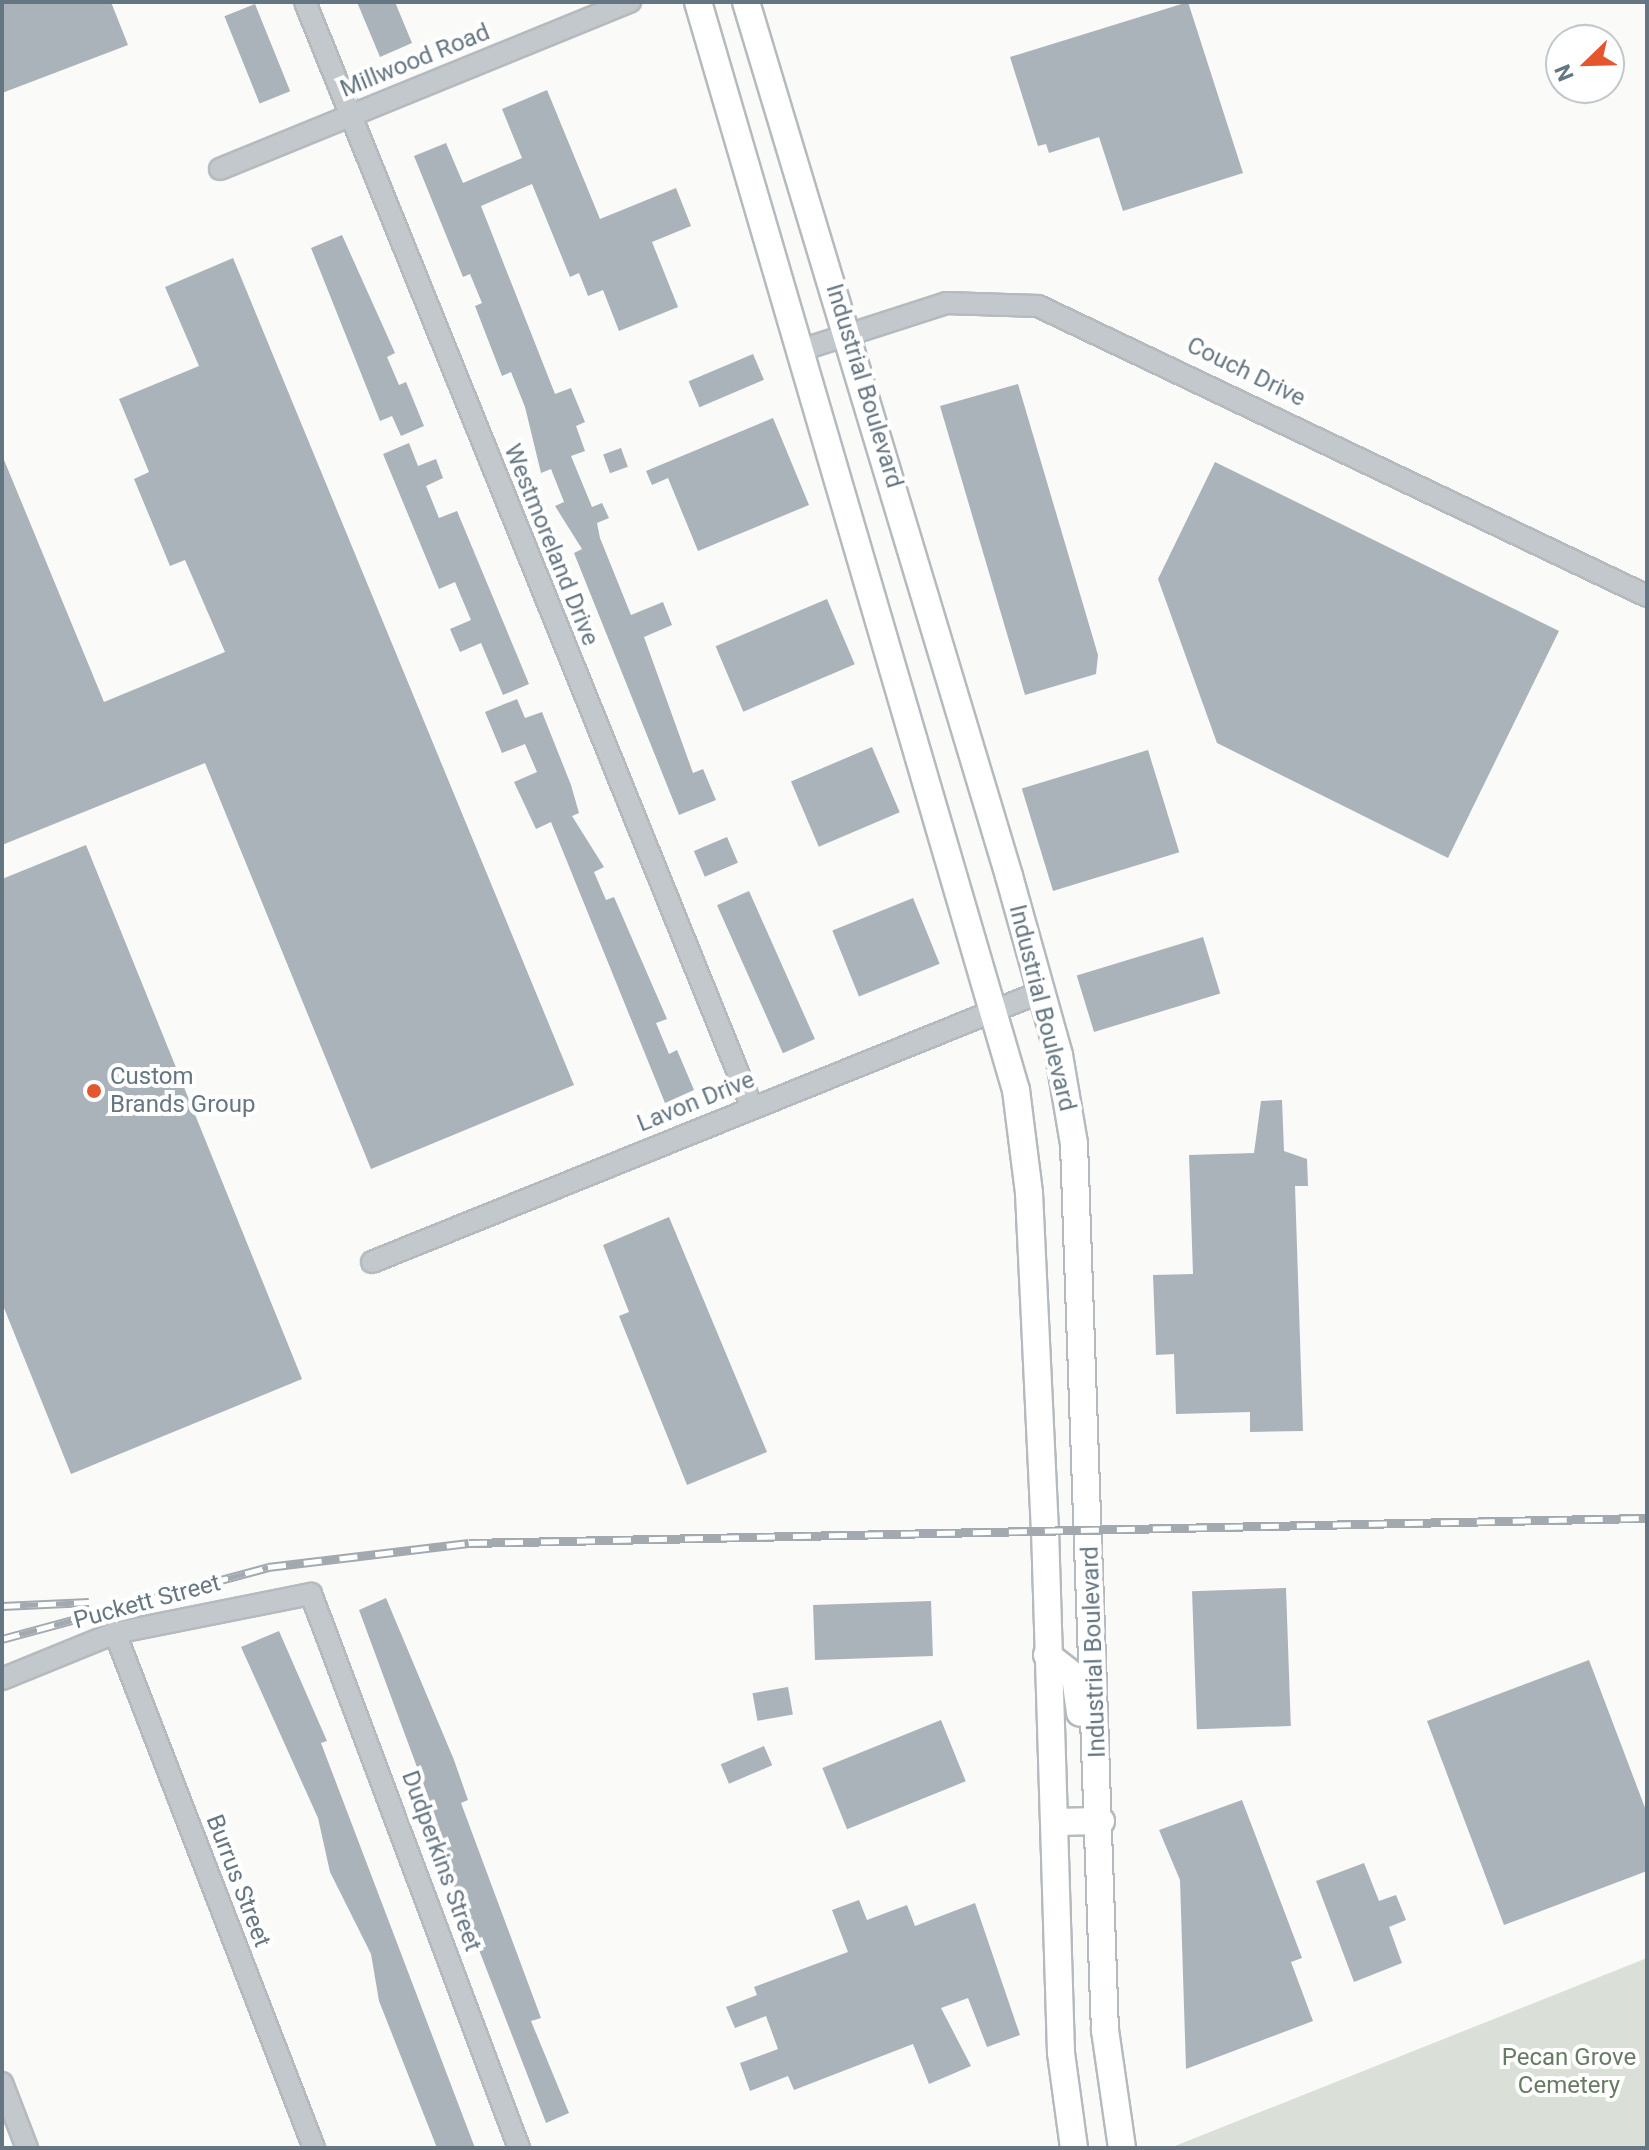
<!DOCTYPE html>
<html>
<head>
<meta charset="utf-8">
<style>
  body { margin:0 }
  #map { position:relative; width:1649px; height:2150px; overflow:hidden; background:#fafaf8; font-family:Roboto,sans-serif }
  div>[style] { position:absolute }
  .green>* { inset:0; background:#dadfd7 }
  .building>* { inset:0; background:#aab3b9; transform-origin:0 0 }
  .roads { filter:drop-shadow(2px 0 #b5babe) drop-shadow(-2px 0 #b5babe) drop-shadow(0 2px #b5babe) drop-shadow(0 -2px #b5babe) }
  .minor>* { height:20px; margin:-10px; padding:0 10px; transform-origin:10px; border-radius:10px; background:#c3c8cc }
  .major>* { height:26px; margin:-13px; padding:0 13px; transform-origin:13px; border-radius:13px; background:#fff }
  .rail>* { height:9px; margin-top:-4.5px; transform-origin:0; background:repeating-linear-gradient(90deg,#fff 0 18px,#a2aab0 0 36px); box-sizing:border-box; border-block:2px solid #a2aab0 }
  .dots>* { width:22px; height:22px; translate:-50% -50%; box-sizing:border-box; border:4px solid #fff; border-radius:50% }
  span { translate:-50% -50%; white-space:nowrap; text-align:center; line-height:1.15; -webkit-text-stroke:8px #fff; paint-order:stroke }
  .street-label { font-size:24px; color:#657683 }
  .poi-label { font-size:24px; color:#657683 }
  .left { translate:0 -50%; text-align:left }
  .park-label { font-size:24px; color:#687a64 }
  .frame { position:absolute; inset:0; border:4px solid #657683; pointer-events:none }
  .north { position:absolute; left:1545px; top:24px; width:80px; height:80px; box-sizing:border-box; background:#fff; border:2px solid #c1c8cd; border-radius:50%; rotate:247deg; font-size:22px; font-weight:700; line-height:32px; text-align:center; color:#657683 }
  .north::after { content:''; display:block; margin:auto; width:28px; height:36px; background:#e4572e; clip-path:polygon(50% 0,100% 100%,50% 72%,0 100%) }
</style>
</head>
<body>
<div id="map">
  <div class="green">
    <i style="clip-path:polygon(1647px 1958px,1647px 2148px,1170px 2148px)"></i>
  </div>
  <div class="building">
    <i style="clip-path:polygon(2px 2px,111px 2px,128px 45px,2px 93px)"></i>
    <i style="clip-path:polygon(357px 2px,395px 2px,412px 43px,380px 57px)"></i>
    <i style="clip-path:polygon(1188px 2px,1243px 173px,1123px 211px,1099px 137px,1049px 153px,1046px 144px,1038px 146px,1010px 57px)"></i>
    <i style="left:255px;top:4px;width:94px;height:33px;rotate:68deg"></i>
    <i style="clip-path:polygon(547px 90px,600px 219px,676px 188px,691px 226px,652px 242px,678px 307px,619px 331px,603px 290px,588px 296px,579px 273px,570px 277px,532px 184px,481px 206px,555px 394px,571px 388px,585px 422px,576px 426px,585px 451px,571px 456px,592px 507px,602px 503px,609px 518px,597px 523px,600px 538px,631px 615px,663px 602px,672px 625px,644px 637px,693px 773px,703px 769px,716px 800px,679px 815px,574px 553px,582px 549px,555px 506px,564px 502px,551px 469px,541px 473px,525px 407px,511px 372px,502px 376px,475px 306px,482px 303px,470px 274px,463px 277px,414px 156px,446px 143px,463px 183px,522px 158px,502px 109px)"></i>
    <i style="clip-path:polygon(342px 235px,395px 353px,387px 357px,399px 385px,406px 382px,424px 426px,401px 436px,392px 416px,380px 421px,311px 248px)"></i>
    <i style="clip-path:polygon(233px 258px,574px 1085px,371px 1169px,205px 763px,2px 845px,2px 455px,104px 702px,225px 652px,185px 560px,170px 566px,134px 479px,149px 472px,119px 399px,199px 366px,165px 287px)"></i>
    <i style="left:753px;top:354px;width:28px;height:70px;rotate:67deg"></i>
    <i style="clip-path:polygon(1018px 384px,1098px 655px,1096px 674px,1025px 695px,940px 406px)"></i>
    <i style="clip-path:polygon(773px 418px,809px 505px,698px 551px,668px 478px,652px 485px,646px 471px)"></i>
    <i style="clip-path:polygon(409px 443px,418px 466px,436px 459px,443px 478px,426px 486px,439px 518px,457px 511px,529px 684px,503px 695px,481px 643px,460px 652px,450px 629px,471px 620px,455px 582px,439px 589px,383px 454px)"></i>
    <i style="left:621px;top:448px;width:20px;height:19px;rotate:70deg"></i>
    <i style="clip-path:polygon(1215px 462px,1559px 631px,1448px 858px,1217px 743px,1158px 579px)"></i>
    <i style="left:827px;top:599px;width:71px;height:121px;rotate:67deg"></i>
    <i style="clip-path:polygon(517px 699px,525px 718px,542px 712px,571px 785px,579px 813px,572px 816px,604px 867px,594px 872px,606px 900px,614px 897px,667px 1019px,656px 1023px,669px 1054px,677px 1050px,694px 1090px,665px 1103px,551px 822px,536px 829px,514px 782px,537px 772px,525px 744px,502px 753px,485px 712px)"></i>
    <i style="left:872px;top:747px;width:71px;height:88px;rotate:67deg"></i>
    <i style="left:1148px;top:750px;width:107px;height:132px;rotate:73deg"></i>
    <i style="left:727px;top:837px;width:28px;height:36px;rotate:67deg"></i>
    <i style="clip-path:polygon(86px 845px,302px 1379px,71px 1474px,2px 1303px,2px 879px)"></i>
    <i style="left:749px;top:891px;width:162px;height:35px;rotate:66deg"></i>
    <i style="left:913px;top:898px;width:71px;height:87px;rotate:68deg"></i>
    <i style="left:1203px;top:937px;width:59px;height:132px;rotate:73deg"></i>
    <i style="clip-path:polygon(1282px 1100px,1284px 1151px,1307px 1159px,1308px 1186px,1295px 1186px,1303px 1431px,1250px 1432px,1250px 1412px,1176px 1414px,1174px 1354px,1156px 1355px,1153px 1275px,1193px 1274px,1189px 1155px,1254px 1153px,1261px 1101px)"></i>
    <i style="clip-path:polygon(669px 1217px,767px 1452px,687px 1485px,619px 1316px,629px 1312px,603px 1245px)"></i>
    <i style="left:1286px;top:1588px;width:138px;height:94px;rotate:88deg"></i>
    <i style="clip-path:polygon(386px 1598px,454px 1760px,468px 1800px,461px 1803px,541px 2018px,531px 2021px,569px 2113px,546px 2123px,431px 1826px,438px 1824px,359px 1610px)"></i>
    <i style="left:931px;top:1601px;width:55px;height:118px;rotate:88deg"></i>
    <i style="clip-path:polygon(279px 1631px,327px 1741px,321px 1743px,475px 2148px,437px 2148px,379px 2001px,371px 1954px,330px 1872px,318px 1818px,241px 1647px)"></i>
    <i style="clip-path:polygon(1589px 1660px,1647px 1813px,1647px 1871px,1504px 1925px,1427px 1721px)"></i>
    <i style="left:788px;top:1687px;width:28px;height:36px;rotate:80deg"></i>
    <i style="left:941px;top:1720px;width:66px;height:128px;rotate:68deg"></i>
    <i style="left:764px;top:1746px;width:21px;height:47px;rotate:67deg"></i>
    <i style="clip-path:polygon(1242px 1800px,1302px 1958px,1291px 1962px,1313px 2021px,1186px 2069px,1180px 1880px,1159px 1830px)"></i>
    <i style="clip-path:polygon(1364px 1863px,1379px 1901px,1396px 1895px,1406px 1920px,1389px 1927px,1402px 1963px,1354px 1982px,1316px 1881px)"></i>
    <i style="clip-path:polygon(859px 1900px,867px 1920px,907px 1905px,915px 1926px,975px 1903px,1020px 2035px,987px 2047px,968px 1998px,941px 2008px,971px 2066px,929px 2084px,913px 2044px,794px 2090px,788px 2076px,750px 2091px,740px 2063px,778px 2049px,766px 2016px,735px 2028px,726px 2007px,757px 1995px,754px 1987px,848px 1952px,832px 1910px)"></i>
  </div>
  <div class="roads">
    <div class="minor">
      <i style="left:305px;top:2px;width:1192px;rotate:67.98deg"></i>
      <i style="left:220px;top:169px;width:443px;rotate:-22.2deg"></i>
      <i style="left:804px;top:349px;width:149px;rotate:-17.9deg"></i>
      <i style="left:946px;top:303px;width:92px;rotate:1.9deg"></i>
      <i style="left:1038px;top:306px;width:675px;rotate:25.46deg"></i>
      <i style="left:372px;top:1262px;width:721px;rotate:-21.98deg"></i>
      <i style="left:115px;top:1633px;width:552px;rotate:68.87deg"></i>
      <i style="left:2px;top:1679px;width:122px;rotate:-22.2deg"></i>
      <i style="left:115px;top:1633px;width:200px;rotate:-11.3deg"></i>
      <i style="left:311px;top:1594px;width:592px;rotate:69.42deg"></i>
      <i style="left:2px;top:2083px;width:70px;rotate:69deg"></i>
    </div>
    <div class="major">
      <i style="left:698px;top:2px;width:1134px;rotate:73.71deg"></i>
      <i style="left:1016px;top:1090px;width:104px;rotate:82.8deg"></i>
      <i style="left:1029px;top:1193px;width:336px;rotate:87.3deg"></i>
      <i style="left:1045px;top:1529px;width:524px;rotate:88.25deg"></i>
      <i style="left:1061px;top:2053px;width:96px;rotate:82.2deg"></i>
      <i style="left:746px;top:2px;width:913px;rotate:73.25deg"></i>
      <i style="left:1009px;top:876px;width:186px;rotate:74.4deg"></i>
      <i style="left:1059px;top:1055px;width:90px;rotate:80.4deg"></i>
      <i style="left:1074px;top:1144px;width:887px;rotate:88deg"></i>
      <i style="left:1105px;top:2030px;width:119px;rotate:81.8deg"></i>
      <i style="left:1047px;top:1655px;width:36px;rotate:38deg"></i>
      <i style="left:1075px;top:1677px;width:36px;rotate:82deg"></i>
      <i style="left:1054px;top:1822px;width:47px;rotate:-1.2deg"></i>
    </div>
  </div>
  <div class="rail">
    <i style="left:2px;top:1606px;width:87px;rotate:-2.6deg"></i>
    <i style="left:2px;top:1639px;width:276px;rotate:-15.1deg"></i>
    <i style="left:268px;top:1567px;width:202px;rotate:-6.8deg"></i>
    <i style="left:469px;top:1543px;width:1178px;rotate:-1.22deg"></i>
  </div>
  <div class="dots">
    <i style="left:94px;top:1091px;background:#e4572e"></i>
  </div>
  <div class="street-label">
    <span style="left:415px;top:61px;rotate:-22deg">Millwood Road</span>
    <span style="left:1246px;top:372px;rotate:26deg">Couch Drive</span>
    <span style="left:864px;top:386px;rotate:73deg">Industrial Boulevard</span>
    <span style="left:551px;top:545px;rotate:68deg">Westmoreland Drive</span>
    <span style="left:1042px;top:1008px;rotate:76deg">Industrial Boulevard</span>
    <span style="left:696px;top:1102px;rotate:-22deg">Lavon Drive</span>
    <span style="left:147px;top:1602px;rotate:-15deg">Puckett Street</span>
    <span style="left:1094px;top:1652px;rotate:-92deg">Industrial Boulevard</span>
    <span style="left:441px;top:1861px;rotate:70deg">Dudperkins Street</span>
    <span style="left:238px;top:1881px;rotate:69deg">Burrus Street</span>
  </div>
  <div class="poi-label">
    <span class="left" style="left:110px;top:1091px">Custom<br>Brands Group</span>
  </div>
  <div class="park-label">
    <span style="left:1569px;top:2072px">Pecan Grove<br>Cemetery</span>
  </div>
  <div class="frame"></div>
  <div class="north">N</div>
</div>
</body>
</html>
